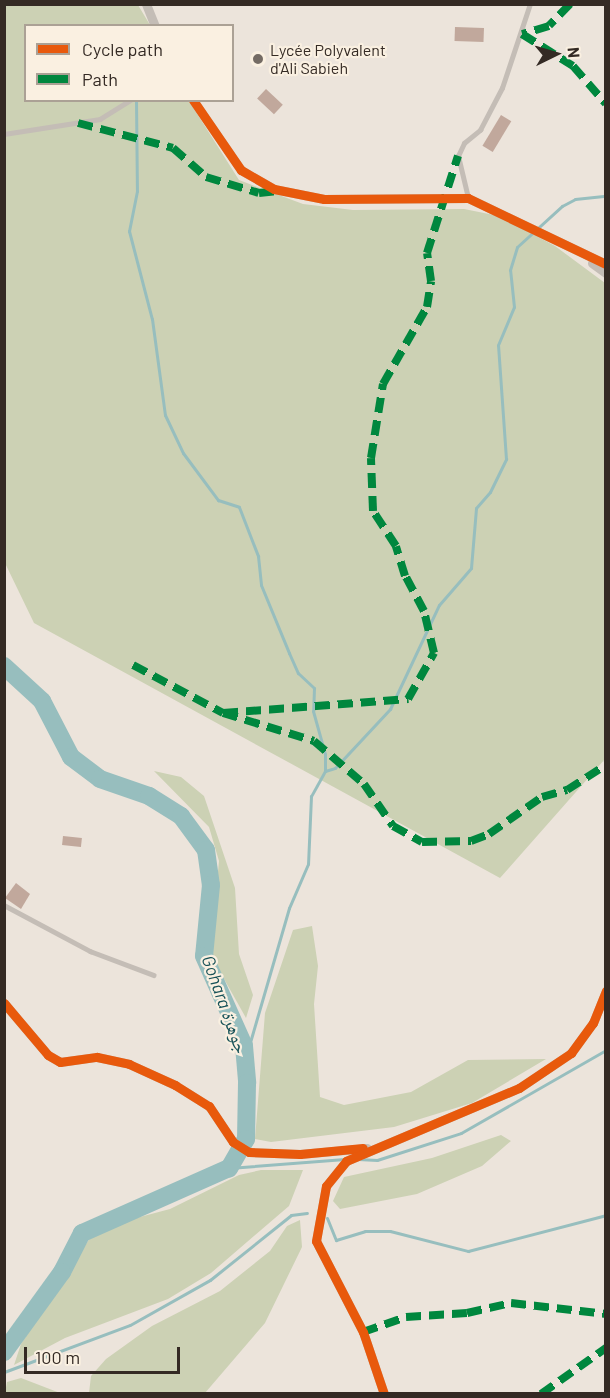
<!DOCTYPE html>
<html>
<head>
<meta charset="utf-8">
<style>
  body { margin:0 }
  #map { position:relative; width:610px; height:1398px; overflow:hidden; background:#ece4db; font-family:Barlow,"Noto Naskh Arabic",sans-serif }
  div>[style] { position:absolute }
  .green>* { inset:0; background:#ccd1b4 }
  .stream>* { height:3px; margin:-1.5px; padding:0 1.5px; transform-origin:1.5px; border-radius:1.5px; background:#97bebe }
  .river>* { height:18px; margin:-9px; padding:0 9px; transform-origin:9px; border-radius:9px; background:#97bebe }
  .building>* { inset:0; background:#c1a89c; transform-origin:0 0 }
  .lane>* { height:4.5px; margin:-2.25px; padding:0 2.25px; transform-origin:2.25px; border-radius:2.25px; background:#c4bdb6 }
  .street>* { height:9px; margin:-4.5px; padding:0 4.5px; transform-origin:4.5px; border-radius:4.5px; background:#c4bdb6 }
  .quiet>* { height:8px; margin-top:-4px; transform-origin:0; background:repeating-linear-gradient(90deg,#00873e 0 15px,transparent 0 23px) }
  .cycleway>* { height:9px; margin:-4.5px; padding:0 4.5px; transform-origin:4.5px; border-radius:4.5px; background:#e8590c }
  .dots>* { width:16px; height:16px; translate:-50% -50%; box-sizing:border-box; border:3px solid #faf0e1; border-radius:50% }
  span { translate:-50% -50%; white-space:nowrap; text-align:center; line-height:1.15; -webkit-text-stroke:4.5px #faf0e1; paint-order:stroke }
  .poi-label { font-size:16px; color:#342a24 }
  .left { translate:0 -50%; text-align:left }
  .water-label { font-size:18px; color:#175258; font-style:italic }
  .frame { position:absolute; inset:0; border:6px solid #342a24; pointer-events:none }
  .legend { position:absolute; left:24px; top:24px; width:210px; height:78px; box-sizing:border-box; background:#faf0e1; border:2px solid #aba195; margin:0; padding:8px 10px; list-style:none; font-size:18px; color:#342a24 }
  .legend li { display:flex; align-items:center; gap:12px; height:30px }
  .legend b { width:30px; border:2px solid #aba195 }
  .north { position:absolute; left:526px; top:24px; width:60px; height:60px; -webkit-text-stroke:4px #faf0e1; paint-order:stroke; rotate:85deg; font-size:16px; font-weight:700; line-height:24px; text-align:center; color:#342a24 }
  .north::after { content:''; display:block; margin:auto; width:21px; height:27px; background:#342a24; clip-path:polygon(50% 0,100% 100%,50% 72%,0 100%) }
  .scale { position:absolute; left:24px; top:1347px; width:156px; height:27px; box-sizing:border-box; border:3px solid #342a24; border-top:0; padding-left:8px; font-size:18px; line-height:21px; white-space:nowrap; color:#342a24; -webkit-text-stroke:4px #faf0e1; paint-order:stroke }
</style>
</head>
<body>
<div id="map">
  <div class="green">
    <i style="clip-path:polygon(4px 5px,138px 5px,150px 25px,26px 26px,26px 100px,189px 101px,239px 180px,303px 204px,353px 210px,464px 209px,499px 216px,555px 246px,605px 283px,605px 759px,500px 878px,34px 623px,4px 561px)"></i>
    <i style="clip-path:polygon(154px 771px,181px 777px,204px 796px,235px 888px,239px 954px,253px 995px,246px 1018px,210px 954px,219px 861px,209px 827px)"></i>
    <i style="clip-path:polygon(312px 926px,318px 966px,314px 1004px,320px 1097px,344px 1105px,411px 1092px,468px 1060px,546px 1059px,472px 1103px,394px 1127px,271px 1142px,255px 1139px,265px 1013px,293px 930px)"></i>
    <i style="clip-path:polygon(501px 1135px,511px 1141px,482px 1166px,417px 1194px,340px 1209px,333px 1201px,344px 1177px,432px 1158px)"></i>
    <i style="clip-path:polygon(261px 1170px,303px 1170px,289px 1206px,211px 1273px,168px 1299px,65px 1338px,14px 1365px,21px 1344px,90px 1238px,121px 1222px,170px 1209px,239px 1175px)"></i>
    <i style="clip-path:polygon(300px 1220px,302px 1247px,265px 1323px,205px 1393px,89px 1393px,91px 1376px,106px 1359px,152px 1326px,220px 1291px,270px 1251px,287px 1226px)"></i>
    <i style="clip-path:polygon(21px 1378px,60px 1393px,5px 1393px,7px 1382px)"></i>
  </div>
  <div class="stream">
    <i style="left:136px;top:100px;width:91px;rotate:89.4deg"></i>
    <i style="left:137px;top:191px;width:41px;rotate:101.3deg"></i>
    <i style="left:129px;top:231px;width:91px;rotate:75.4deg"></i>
    <i style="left:152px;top:319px;width:97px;rotate:82.3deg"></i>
    <i style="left:165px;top:415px;width:42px;rotate:64.7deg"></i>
    <i style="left:183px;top:453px;width:59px;rotate:53.3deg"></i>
    <i style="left:218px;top:500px;width:22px;rotate:18deg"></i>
    <i style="left:239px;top:507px;width:53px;rotate:68.8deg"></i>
    <i style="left:258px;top:556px;width:29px;rotate:84deg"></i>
    <i style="left:261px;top:585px;width:74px;rotate:67.6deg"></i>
    <i style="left:289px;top:653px;width:22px;rotate:66deg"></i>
    <i style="left:298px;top:673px;width:22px;rotate:43deg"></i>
    <i style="left:314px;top:688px;width:23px;rotate:92deg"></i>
    <i style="left:313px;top:711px;width:45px;rotate:74.4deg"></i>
    <i style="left:325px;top:754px;width:17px;rotate:90deg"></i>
    <i style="left:325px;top:771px;width:29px;rotate:119deg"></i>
    <i style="left:311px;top:796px;width:68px;rotate:92.5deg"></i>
    <i style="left:308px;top:864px;width:48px;rotate:113.4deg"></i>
    <i style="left:289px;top:908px;width:157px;rotate:106.2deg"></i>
    <i style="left:325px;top:771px;width:10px;rotate:-17deg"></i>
    <i style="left:335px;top:768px;width:81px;rotate:-47deg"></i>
    <i style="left:390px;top:709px;width:115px;rotate:-64.8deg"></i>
    <i style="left:439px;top:605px;width:49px;rotate:-49.1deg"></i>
    <i style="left:471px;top:568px;width:60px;rotate:-85.2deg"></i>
    <i style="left:476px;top:508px;width:21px;rotate:-49deg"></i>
    <i style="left:490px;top:492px;width:37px;rotate:-64deg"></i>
    <i style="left:506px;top:459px;width:114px;rotate:-94deg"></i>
    <i style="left:498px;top:345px;width:41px;rotate:-67.2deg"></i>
    <i style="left:514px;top:307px;width:37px;rotate:-96deg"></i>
    <i style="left:510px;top:270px;width:24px;rotate:-73deg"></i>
    <i style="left:517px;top:247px;width:61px;rotate:-42.3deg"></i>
    <i style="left:562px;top:206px;width:15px;rotate:-28deg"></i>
    <i style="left:575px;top:199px;width:31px;rotate:-6deg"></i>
    <i style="left:358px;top:1159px;width:19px;rotate:3deg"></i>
    <i style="left:377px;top:1160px;width:88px;rotate:-17.8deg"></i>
    <i style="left:461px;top:1133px;width:167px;rotate:-29.8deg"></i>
    <i style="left:229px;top:1168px;width:116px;rotate:-4.4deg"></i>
    <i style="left:327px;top:1218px;width:24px;rotate:68deg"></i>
    <i style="left:336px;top:1240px;width:30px;rotate:-17deg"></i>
    <i style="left:365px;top:1231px;width:25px"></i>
    <i style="left:390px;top:1231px;width:81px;rotate:14.4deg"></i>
    <i style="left:468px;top:1251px;width:143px;rotate:-14.6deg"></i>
    <i style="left:4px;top:1372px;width:134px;rotate:-20.5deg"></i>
    <i style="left:130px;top:1325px;width:92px;rotate:-29.4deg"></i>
    <i style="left:210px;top:1280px;width:104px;rotate:-38.7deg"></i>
    <i style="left:291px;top:1215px;width:16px;rotate:-7deg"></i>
  </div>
  <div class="river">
    <i style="left:4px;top:666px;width:52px;rotate:42.6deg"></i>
    <i style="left:42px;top:701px;width:63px;rotate:62.6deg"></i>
    <i style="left:71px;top:757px;width:36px;rotate:37deg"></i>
    <i style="left:100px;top:779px;width:52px;rotate:19.1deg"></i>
    <i style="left:149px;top:796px;width:38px;rotate:32deg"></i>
    <i style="left:181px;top:816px;width:42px;rotate:53.7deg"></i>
    <i style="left:206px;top:850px;width:35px;rotate:82deg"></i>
    <i style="left:211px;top:885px;width:71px;rotate:95.6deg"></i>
    <i style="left:204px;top:956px;width:98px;rotate:66deg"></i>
    <i style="left:244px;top:1046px;width:37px;rotate:85deg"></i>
    <i style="left:247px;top:1083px;width:56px;rotate:91deg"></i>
    <i style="left:246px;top:1139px;width:34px;rotate:120deg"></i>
    <i style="left:229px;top:1168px;width:161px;rotate:156.1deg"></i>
    <i style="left:82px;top:1233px;width:44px;rotate:117.1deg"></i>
    <i style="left:62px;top:1272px;width:99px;rotate:125.9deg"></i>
  </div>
  <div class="building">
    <i style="left:455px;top:27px;width:29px;height:14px;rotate:2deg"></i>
    <i style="left:266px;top:89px;width:23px;height:13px;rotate:43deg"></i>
    <i style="left:501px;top:115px;width:12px;height:36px;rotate:31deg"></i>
    <i style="left:63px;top:836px;width:19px;height:9px;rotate:6deg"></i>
    <i style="clip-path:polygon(16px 883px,30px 894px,21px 909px,5px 898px)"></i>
  </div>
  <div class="lane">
    <i style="left:4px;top:134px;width:97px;rotate:-8.9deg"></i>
    <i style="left:100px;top:119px;width:36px;rotate:-32deg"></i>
    <i style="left:468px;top:198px;width:43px;rotate:-103.4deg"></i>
    <i style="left:458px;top:156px;width:14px;rotate:-65deg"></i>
    <i style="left:464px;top:143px;width:21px;rotate:-39deg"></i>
    <i style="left:480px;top:130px;width:47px;rotate:-62.4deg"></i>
    <i style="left:502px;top:88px;width:89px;rotate:-71.6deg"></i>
    <i style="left:4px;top:905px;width:98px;rotate:28.1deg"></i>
    <i style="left:90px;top:951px;width:68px;rotate:20.6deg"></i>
  </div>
  <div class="street">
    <i style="left:146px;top:4px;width:24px;rotate:68deg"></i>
    <i style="left:193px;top:100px;width:85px;rotate:55.6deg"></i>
    <i style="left:241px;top:170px;width:38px;rotate:30deg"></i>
    <i style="left:274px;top:189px;width:51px;rotate:11.3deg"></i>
    <i style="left:324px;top:199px;width:144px;rotate:-0.4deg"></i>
    <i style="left:468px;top:198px;width:153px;rotate:25.6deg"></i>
    <i style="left:592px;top:263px;width:17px;rotate:36deg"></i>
    <i style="left:4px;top:1003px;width:68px;rotate:49.8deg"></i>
    <i style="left:48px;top:1055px;width:14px;rotate:30deg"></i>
    <i style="left:60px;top:1062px;width:37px;rotate:-8deg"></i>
    <i style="left:97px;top:1057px;width:33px;rotate:12deg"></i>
    <i style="left:129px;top:1064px;width:51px;rotate:24.5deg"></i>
    <i style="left:175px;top:1085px;width:40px;rotate:32deg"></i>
    <i style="left:209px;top:1106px;width:43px;rotate:56.3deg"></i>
    <i style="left:233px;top:1142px;width:19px;rotate:32deg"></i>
    <i style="left:249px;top:1152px;width:51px;rotate:2.2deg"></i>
    <i style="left:300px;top:1154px;width:67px;rotate:-5.1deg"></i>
    <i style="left:384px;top:1394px;width:65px;rotate:-108.7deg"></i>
    <i style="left:363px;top:1332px;width:102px;rotate:-117.3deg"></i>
    <i style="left:316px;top:1241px;width:56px;rotate:-79.7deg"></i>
    <i style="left:326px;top:1186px;width:32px;rotate:-51deg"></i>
    <i style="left:346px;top:1161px;width:188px;rotate:-22.9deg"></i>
    <i style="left:519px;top:1088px;width:63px;rotate:-33.9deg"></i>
    <i style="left:571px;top:1053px;width:37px;rotate:-54deg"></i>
    <i style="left:593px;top:1023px;width:35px;rotate:-68deg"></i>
  </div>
  <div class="quiet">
    <i style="left:570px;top:4px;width:30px;rotate:134deg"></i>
    <i style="left:549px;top:26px;width:28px;rotate:163deg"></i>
    <i style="left:522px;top:34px;width:60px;rotate:32.1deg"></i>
    <i style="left:573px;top:66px;width:50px;rotate:49deg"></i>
    <i style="left:78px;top:123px;width:98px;rotate:14.7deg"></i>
    <i style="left:173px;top:148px;width:44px;rotate:41.3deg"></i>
    <i style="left:206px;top:177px;width:55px;rotate:16.8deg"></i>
    <i style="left:259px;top:193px;width:19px;rotate:-6deg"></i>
    <i style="left:133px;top:665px;width:102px;rotate:28.1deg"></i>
    <i style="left:223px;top:713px;width:95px;rotate:17.1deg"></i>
    <i style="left:314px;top:741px;width:66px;rotate:40.7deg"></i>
    <i style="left:364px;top:784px;width:51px;rotate:55.4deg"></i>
    <i style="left:393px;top:826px;width:33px;rotate:29deg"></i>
    <i style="left:422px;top:842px;width:49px;rotate:-1.2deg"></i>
    <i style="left:471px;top:841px;width:19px;rotate:-21deg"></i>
    <i style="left:489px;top:834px;width:65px;rotate:-34.9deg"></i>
    <i style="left:542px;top:797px;width:26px;rotate:-16deg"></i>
    <i style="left:567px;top:790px;width:46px;rotate:-32.7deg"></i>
    <i style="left:223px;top:713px;width:186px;rotate:-4.3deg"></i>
    <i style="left:408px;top:699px;width:53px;rotate:-60.5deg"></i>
    <i style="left:434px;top:653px;width:43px;rotate:-103.4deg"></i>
    <i style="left:424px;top:611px;width:40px;rotate:-118deg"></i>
    <i style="left:405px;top:576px;width:31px;rotate:-107deg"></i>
    <i style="left:396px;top:546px;width:42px;rotate:-123.3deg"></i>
    <i style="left:373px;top:511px;width:53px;rotate:-92.2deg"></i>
    <i style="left:371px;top:458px;width:75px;rotate:-80.8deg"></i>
    <i style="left:383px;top:384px;width:89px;rotate:-60.3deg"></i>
    <i style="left:427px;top:307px;width:26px;rotate:-81deg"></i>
    <i style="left:431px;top:281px;width:28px;rotate:-98deg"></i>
    <i style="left:427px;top:253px;width:102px;rotate:-72.3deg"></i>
    <i style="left:363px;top:1332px;width:46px;rotate:-19.2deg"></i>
    <i style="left:406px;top:1317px;width:61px;rotate:-3.8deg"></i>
    <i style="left:467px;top:1313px;width:45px;rotate:-12.8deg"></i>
    <i style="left:511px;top:1303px;width:96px;rotate:6.6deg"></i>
    <i style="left:541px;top:1394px;width:80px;rotate:-35.3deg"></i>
  </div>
  <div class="cycleway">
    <i style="left:193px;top:100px;width:85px;rotate:55.6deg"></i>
    <i style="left:241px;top:170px;width:38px;rotate:30deg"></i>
    <i style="left:274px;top:189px;width:51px;rotate:11.3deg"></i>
    <i style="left:324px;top:199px;width:144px;rotate:-0.4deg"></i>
    <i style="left:468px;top:198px;width:153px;rotate:25.6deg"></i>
    <i style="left:4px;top:1003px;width:68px;rotate:49.8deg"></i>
    <i style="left:48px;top:1055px;width:14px;rotate:30deg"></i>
    <i style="left:60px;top:1062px;width:37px;rotate:-8deg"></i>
    <i style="left:97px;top:1057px;width:33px;rotate:12deg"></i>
    <i style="left:129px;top:1064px;width:51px;rotate:24.5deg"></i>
    <i style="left:175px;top:1085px;width:40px;rotate:32deg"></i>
    <i style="left:209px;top:1106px;width:43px;rotate:56.3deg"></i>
    <i style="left:233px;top:1142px;width:19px;rotate:32deg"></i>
    <i style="left:249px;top:1152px;width:51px;rotate:2.2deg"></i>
    <i style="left:300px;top:1154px;width:63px;rotate:-5.4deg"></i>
    <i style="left:384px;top:1394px;width:65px;rotate:-108.7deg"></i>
    <i style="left:363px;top:1332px;width:102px;rotate:-117.3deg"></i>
    <i style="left:316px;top:1241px;width:56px;rotate:-79.7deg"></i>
    <i style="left:326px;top:1186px;width:32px;rotate:-51deg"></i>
    <i style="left:346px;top:1161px;width:188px;rotate:-22.9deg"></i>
    <i style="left:519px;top:1088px;width:63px;rotate:-33.9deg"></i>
    <i style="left:571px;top:1053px;width:37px;rotate:-54deg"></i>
    <i style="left:593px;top:1023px;width:35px;rotate:-68deg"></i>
  </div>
  <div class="dots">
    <i style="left:258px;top:59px;background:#746b64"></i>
  </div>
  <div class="poi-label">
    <span class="left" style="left:270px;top:59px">Lycée Polyvalent<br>d'Ali Sabieh</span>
  </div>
  <div class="water-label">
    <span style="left:225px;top:1004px;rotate:70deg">Gohara جوهرة</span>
  </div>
  <div class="frame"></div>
  <ul class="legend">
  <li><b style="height:8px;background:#e8590c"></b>Cycle path</li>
  <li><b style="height:8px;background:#00873e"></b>Path</li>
  </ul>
  <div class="north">N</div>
  <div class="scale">100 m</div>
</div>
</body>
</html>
